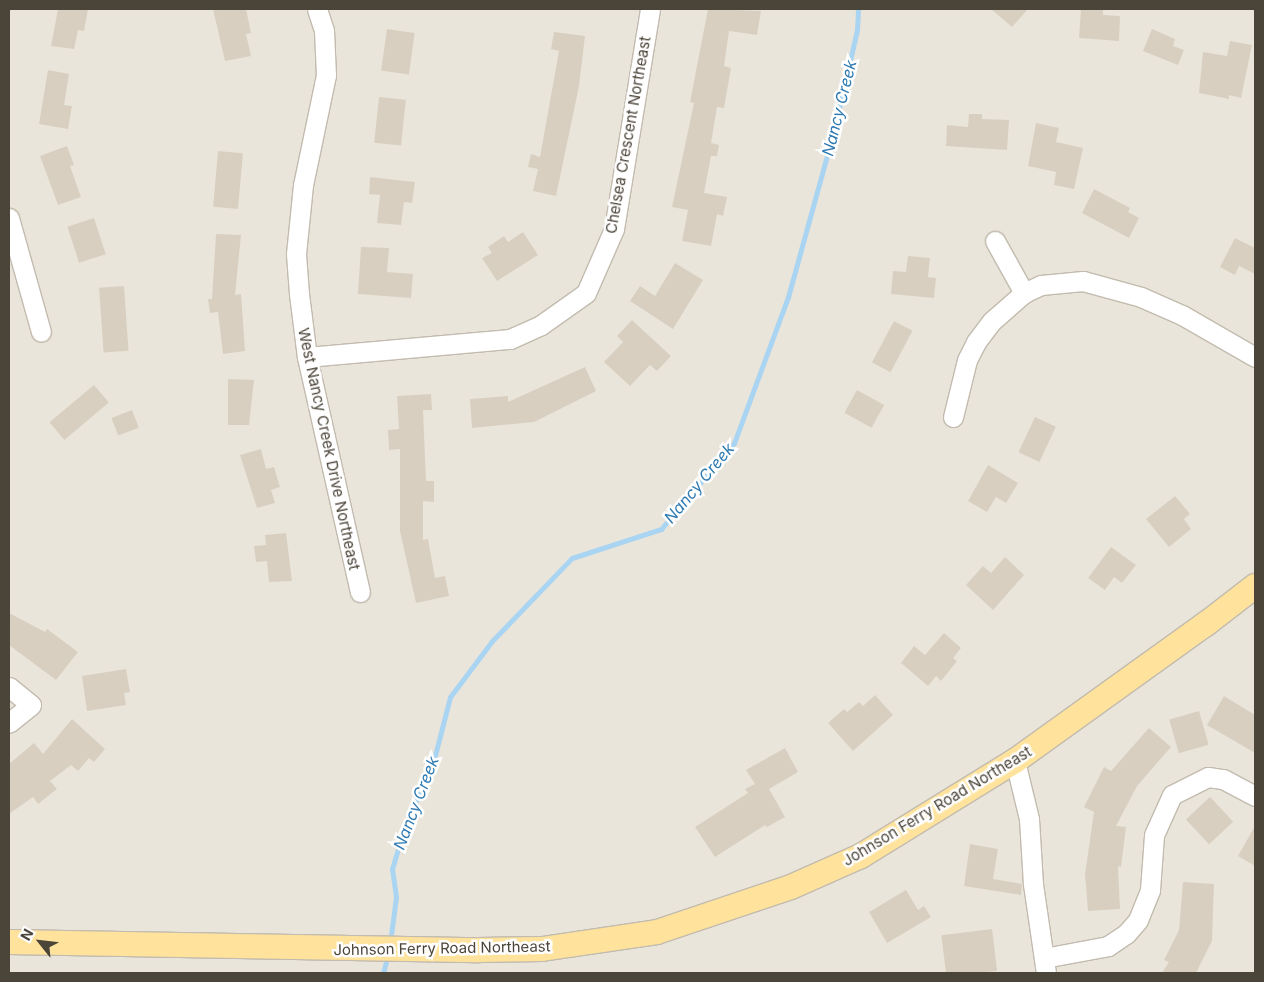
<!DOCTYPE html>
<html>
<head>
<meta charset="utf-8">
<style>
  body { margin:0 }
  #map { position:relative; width:1264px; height:982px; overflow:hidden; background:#f6f3ec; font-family:Inter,sans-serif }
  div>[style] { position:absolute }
  .residential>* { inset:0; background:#eae5da; transform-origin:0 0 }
  .stream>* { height:5px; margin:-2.5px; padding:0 2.5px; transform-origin:2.5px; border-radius:2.5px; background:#a9d4f2 }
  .building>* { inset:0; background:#d8cfc1; transform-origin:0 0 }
  .roads { filter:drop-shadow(1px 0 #c2bbae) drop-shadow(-1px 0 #c2bbae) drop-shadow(0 1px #c2bbae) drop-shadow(0 -1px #c2bbae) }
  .minor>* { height:19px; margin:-9.5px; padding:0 9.5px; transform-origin:9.5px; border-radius:9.5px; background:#fff }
  .major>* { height:24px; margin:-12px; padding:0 12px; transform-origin:12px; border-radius:12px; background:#ffe39c }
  span { translate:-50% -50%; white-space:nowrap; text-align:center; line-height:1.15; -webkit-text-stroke:5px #fff; paint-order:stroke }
  .street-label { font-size:15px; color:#4b4439 }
  .water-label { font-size:16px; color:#2e7ab2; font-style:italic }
  .frame { position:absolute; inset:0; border:10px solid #4b4439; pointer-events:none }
  .north { position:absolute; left:15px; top:917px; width:50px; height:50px; -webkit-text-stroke:4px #fff; paint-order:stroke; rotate:299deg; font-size:14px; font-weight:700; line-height:20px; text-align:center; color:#4b4439 }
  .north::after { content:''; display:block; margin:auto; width:18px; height:22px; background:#4b4439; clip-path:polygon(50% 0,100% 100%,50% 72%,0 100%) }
</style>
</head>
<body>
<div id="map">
  <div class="residential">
    <i style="left:9px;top:9px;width:1246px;height:964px"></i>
  </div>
  <div class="stream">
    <i style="left:390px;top:943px;width:46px;rotate:-82.6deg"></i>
    <i style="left:396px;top:897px;width:28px;rotate:-98deg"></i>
    <i style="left:392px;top:869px;width:46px;rotate:-73.5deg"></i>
    <i style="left:405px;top:825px;width:64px;rotate:-65deg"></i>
    <i style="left:432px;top:767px;width:72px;rotate:-75.6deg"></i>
    <i style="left:450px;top:697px;width:70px;rotate:-53.1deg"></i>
    <i style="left:492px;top:641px;width:115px;rotate:-46.1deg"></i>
    <i style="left:572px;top:558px;width:94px;rotate:-18deg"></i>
    <i style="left:661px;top:529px;width:113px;rotate:-49.7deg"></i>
    <i style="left:734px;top:443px;width:156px;rotate:-69.7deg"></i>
    <i style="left:788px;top:297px;width:177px;rotate:-74.6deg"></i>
    <i style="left:835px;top:126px;width:98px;rotate:-77.1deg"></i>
    <i style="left:857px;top:30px;width:21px;rotate:-87deg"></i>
    <i style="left:383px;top:973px;width:20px;rotate:-75deg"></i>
  </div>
  <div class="building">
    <i style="clip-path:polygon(58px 9px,88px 9px,84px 31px,78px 30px,74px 49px,51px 46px)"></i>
    <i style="clip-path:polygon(213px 9px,246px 9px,251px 33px,246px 34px,251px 56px,225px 61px)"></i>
    <i style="clip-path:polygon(708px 9px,761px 11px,757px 35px,729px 31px,724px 66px,731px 68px,724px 108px,717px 107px,711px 143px,719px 145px,717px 156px,711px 156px,704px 193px,727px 197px,723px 216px,717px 214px,711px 246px,682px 241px,688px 210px,672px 207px,694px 103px,690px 102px)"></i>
    <i style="clip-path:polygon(991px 9px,1028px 9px,1012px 27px)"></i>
    <i style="clip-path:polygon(1081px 9px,1103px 9px,1103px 15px,1120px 16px,1119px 41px,1079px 38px)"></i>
    <i style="left:387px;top:29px;width:28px;height:42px;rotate:8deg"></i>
    <i style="clip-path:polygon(1152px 29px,1175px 39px,1173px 46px,1184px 50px,1178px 65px,1143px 51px)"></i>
    <i style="clip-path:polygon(554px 32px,585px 36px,579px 86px,556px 196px,533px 191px,538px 169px,528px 167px,531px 154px,540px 157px,559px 51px,551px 49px)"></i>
    <i style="clip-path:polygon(1230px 41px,1252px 45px,1241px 98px,1229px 95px,1229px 99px,1199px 93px,1203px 52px,1227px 56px)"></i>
    <i style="clip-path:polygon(48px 70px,69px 74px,64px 105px,72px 106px,68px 129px,39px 124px)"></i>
    <i style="left:379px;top:97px;width:27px;height:46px;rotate:6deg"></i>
    <i style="clip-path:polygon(969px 114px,982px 114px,982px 119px,1009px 120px,1007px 150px,946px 146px,947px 125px,968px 127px)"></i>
    <i style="clip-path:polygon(1036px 123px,1059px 128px,1056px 142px,1083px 148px,1074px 189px,1054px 185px,1056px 172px,1028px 166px)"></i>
    <i style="clip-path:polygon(67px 146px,74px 165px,70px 166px,81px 197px,58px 205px,40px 156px)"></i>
    <i style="left:218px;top:151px;width:25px;height:56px;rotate:5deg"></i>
    <i style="clip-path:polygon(370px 177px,415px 182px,412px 203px,404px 202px,401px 225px,377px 223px,380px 195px,369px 194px)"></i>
    <i style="clip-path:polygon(1094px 189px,1130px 208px,1128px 212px,1139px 218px,1129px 238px,1082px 213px)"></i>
    <i style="left:94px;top:218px;width:38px;height:28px;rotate:72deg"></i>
    <i style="clip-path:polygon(523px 232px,538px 255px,497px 281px,482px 258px,492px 253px,488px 247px,504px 236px,508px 242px)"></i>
    <i style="clip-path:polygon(216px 234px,241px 235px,235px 295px,241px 294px,245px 351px,223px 354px,218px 312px,210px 313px,208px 299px,212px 299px)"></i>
    <i style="clip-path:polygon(1235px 238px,1255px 248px,1255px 274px,1239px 266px,1235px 275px,1220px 267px)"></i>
    <i style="clip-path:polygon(361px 247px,389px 248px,387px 272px,413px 274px,411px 298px,358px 294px)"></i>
    <i style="clip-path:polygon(908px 256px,930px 258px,928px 277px,936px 278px,934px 298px,891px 294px,893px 271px,906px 272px)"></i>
    <i style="clip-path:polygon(675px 263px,703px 280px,673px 329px,630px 301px,640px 286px,655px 296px)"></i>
    <i style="left:124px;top:286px;width:65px;height:25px;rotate:86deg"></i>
    <i style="clip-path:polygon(632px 320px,671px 356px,657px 371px,650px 365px,630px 386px,604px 362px,623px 342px,617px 336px)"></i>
    <i style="left:894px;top:321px;width:21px;height:47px;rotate:28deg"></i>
    <i style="clip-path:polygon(585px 367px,596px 391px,534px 422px,472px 428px,470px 399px,508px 396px,508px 402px)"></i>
    <i style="clip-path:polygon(228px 379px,254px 380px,249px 425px,228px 425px)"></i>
    <i style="left:94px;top:385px;width:23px;height:58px;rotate:50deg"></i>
    <i style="left:857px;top:390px;width:31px;height:26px;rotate:29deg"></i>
    <i style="clip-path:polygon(431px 394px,432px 410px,423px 410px,426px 481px,434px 481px,434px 502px,423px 501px,423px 540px,428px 539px,435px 578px,445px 576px,449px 596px,416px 603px,400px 531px,400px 449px,389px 450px,388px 430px,399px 429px,397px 396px)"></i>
    <i style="left:132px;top:410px;width:19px;height:22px;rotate:69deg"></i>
    <i style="left:1035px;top:417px;width:23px;height:39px;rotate:25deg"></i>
    <i style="clip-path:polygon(261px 449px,266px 469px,274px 467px,280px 487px,271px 490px,275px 503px,257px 508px,240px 455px)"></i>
    <i style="clip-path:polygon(988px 465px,1018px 483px,1006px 503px,996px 497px,987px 512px,968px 501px)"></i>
    <i style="clip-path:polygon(1175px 496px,1190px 514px,1184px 519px,1191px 529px,1169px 547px,1146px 519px)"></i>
    <i style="clip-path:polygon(286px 533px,292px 581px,269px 582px,267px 561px,256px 562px,254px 546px,266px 545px,265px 535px)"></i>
    <i style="clip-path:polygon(1111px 547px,1136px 565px,1122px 583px,1114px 577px,1105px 590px,1088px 578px)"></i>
    <i style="clip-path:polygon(1005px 557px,1024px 575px,993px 610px,966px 585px,983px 566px,991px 573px)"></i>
    <i style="clip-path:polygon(9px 613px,45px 632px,47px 629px,78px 652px,56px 680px,9px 645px)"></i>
    <i style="clip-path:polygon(944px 633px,961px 648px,953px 658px,957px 661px,941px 681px,936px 676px,928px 686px,901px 663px,914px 646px,925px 655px)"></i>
    <i style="clip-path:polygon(126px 669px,130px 692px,124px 693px,126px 705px,87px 711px,82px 676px)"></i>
    <i style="clip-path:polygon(875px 695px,893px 715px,853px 751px,828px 723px,844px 709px,847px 712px,859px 702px,863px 706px)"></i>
    <i style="clip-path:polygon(1224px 696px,1255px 715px,1255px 753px,1207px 725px)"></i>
    <i style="left:1199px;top:711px;width:35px;height:31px;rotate:74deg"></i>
    <i style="clip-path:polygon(72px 719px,105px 749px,94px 762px,89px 758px,78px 771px,71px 765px,50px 781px,57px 789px,38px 804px,33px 797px,9px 814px,9px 764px,34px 743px,43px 754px)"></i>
    <i style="clip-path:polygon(1149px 728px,1171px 747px,1137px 786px,1116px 826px,1126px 827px,1121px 867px,1118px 866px,1120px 909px,1088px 911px,1085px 874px,1094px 812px,1084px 807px,1104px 767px,1111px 771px)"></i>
    <i style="clip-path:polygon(785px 748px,798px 772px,769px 789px,785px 817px,767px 827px,765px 825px,715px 857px,695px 827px,748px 793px,745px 789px,755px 784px,746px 770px)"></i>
    <i style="left:1210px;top:797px;width:34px;height:33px;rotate:47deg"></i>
    <i style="clip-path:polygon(1255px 826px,1255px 866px,1238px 856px)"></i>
    <i style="clip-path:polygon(970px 844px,998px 849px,993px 879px,1022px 884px,1021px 895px,964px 886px)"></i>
    <i style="clip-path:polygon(1183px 882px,1214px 884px,1212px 941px,1196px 973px,1162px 973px,1169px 962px,1164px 960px,1179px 930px)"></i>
    <i style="clip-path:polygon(906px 890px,918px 910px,924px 906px,931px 917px,887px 943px,869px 912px)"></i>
    <i style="left:992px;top:929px;width:42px;height:51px;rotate:83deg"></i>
  </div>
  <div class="roads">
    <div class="minor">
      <i style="left:317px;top:9px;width:22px;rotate:72deg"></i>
      <i style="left:324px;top:30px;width:45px;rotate:87.5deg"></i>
      <i style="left:326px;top:75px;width:112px;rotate:101.8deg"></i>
      <i style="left:303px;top:185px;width:69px;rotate:95.8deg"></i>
      <i style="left:296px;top:254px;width:40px;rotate:85.7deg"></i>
      <i style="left:299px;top:294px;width:64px;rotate:82.8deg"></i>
      <i style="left:307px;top:357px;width:241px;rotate:77.3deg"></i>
      <i style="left:9px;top:218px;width:118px;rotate:74.3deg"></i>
      <i style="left:995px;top:241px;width:60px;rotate:60.9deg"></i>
      <i style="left:307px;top:357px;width:204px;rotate:-5.1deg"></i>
      <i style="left:510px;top:339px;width:34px;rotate:-24deg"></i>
      <i style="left:541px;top:325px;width:55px;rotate:-35.4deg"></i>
      <i style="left:586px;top:293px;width:70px;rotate:-66.4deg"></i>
      <i style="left:614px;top:229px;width:223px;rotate:-80.7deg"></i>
      <i style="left:953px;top:417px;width:59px;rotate:-76.2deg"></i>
      <i style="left:967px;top:360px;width:20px;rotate:-63deg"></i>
      <i style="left:976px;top:342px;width:26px;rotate:-53deg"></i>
      <i style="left:992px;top:321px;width:43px;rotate:-41.2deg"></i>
      <i style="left:1024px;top:293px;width:19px;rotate:-25deg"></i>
      <i style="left:1041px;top:285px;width:42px;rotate:-5.4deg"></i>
      <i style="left:1083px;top:281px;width:60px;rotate:15.4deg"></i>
      <i style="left:1141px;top:297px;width:45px;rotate:23.7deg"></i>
      <i style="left:1182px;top:315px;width:84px;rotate:29.9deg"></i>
      <i style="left:9px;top:687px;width:28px;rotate:39deg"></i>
      <i style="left:31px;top:705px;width:28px;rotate:141deg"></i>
      <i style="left:1015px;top:761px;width:60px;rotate:76.4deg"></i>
      <i style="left:1029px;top:819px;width:65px;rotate:86.5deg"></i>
      <i style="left:1033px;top:884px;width:90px;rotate:81.7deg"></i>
      <i style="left:1044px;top:958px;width:65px;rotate:-10.6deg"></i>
      <i style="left:1108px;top:946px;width:22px;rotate:-34deg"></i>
      <i style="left:1126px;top:934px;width:18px;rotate:-49deg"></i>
      <i style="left:1138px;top:920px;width:32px;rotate:-68deg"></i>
      <i style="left:1150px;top:890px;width:55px;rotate:-85.8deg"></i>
      <i style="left:1154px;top:835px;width:44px;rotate:-65.8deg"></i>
      <i style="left:1172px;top:795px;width:40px;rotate:-26.6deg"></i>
      <i style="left:1208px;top:777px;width:15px;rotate:8deg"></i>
      <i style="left:1223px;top:779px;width:36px;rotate:28deg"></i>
    </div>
    <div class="major">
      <i style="left:9px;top:942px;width:470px;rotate:1deg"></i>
      <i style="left:479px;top:950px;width:63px;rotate:-0.9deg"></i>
      <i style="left:542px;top:949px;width:116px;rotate:-8.4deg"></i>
      <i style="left:657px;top:932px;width:141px;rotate:-18.6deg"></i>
      <i style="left:791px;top:887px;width:77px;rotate:-23.9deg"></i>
      <i style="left:861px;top:856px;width:181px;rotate:-31.7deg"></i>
      <i style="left:1015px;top:761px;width:235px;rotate:-35.7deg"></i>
      <i style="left:1206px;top:624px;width:62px;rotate:-37.8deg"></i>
    </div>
  </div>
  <div class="street-label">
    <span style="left:628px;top:135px;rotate:-80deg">Chelsea Crescent Northeast</span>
    <span style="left:329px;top:449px;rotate:78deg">West Nancy Creek Drive Northeast</span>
    <span style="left:937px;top:806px;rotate:-31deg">Johnson Ferry Road Northeast</span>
    <span style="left:442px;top:948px;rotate:-1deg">Johnson Ferry Road Northeast</span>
  </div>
  <div class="water-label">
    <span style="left:839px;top:108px;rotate:-76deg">Nancy Creek</span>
    <span style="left:699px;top:483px;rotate:-50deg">Nancy Creek</span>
    <span style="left:416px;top:803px;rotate:-69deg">Nancy Creek</span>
  </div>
  <div class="frame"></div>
  <div class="north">N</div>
</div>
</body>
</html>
